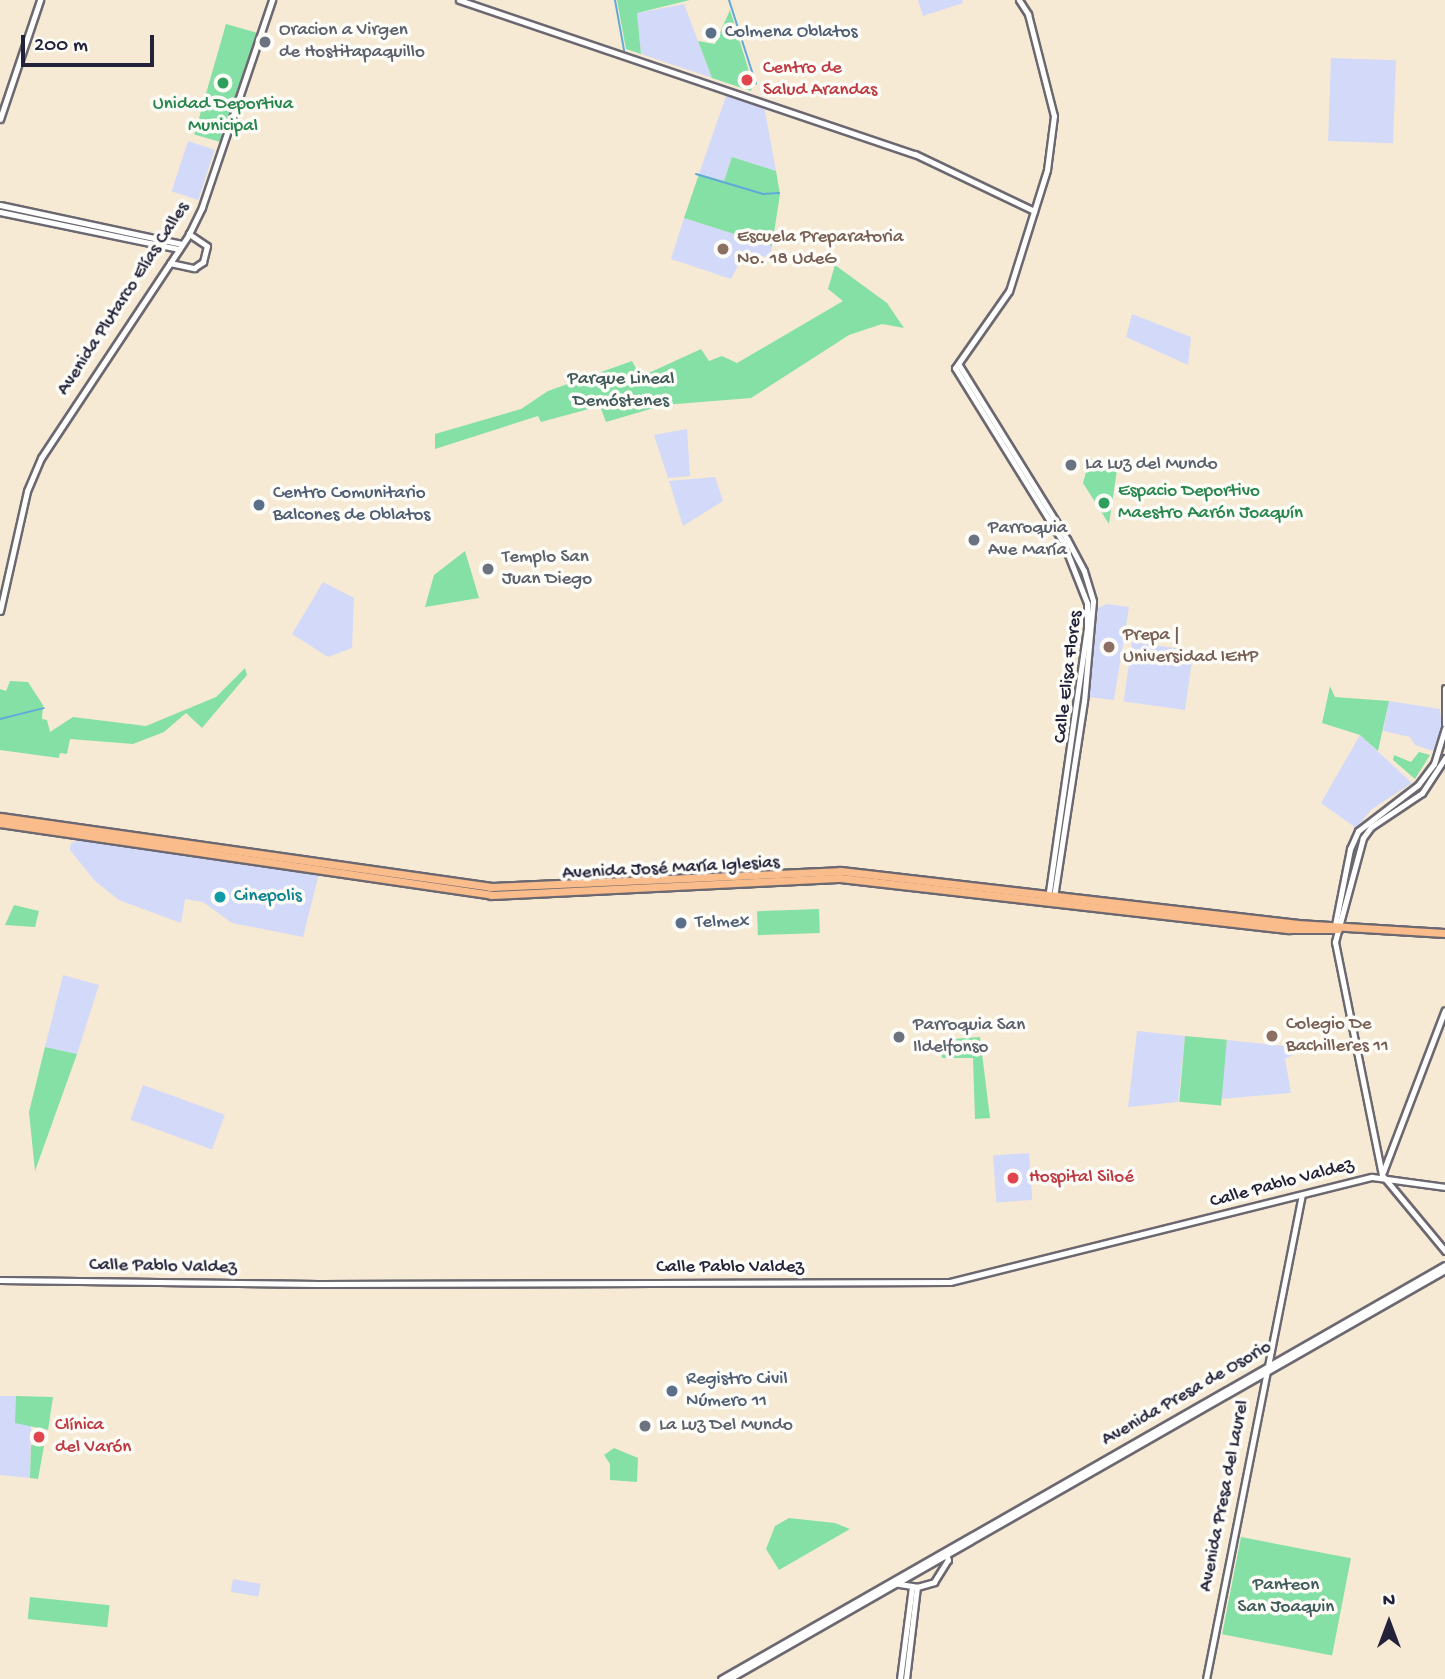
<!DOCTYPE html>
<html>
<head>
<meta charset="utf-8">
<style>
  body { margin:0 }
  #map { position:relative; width:1445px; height:1679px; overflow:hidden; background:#f6ead5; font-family:"Gochi Hand",sans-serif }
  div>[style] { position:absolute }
  .built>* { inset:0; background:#d3d9f9; transform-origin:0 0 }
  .green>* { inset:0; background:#85e0a6; transform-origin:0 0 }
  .stream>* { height:2px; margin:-1px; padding:0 1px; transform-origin:1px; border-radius:1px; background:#60a9d8 }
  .roads { filter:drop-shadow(2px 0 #6c6871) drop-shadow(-2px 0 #6c6871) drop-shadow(0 2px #6c6871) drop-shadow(0 -2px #6c6871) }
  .minor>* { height:5px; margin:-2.5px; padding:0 2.5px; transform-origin:2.5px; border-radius:2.5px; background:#fff }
  .major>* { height:7px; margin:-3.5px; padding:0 3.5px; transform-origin:3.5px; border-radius:3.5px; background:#f9bc8a }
  .dots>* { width:19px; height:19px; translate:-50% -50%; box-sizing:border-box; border:4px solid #fdfcf7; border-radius:50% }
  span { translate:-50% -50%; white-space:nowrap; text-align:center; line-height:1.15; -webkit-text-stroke:7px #fdfcf7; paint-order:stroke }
  .worship-label { font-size:19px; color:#5b616d }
  .left { translate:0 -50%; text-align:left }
  .service-label { font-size:19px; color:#4e5e75 }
  .health-label { font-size:19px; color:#be3a42 }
  .leisure-label { font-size:19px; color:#27864d }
  .education-label { font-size:19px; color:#785e54 }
  .street-label { font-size:19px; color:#22223b }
  .park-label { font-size:19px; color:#405b5b }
  .culture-label { font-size:19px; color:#0d838f }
  .north { position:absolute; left:1354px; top:1588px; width:70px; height:70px; -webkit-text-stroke:5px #fdfcf7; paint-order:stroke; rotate:0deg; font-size:19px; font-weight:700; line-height:28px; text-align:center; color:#22223b }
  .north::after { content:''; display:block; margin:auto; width:24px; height:32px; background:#22223b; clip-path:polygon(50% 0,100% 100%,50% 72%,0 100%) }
  .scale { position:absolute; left:21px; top:35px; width:133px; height:32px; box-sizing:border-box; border:4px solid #22223b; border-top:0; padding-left:9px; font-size:21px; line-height:24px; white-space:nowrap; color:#22223b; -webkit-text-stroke:5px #fdfcf7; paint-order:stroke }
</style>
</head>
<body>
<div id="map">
  <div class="built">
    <i style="clip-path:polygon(918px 0,962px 0,963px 3px,923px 16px)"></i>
    <i style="clip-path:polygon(684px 4px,712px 78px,641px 54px,637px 13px)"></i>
    <i style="left:1331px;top:58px;width:65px;height:83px;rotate:2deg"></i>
    <i style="clip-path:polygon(727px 93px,764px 106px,776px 171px,732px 157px,724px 181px,699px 174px)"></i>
    <i style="left:188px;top:141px;width:28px;height:53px;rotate:18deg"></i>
    <i style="clip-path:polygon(684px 218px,772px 246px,770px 258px,745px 252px,731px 279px,671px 259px)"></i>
    <i style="clip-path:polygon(1132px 314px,1191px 337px,1188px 365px,1126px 337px)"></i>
    <i style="clip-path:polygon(687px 429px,690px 476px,668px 478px,654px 435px)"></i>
    <i style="clip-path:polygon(715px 477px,723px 501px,683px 526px,669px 481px)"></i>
    <i style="clip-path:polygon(323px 582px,354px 598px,352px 648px,328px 657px,292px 634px)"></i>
    <i style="clip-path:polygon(1107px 604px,1129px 607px,1114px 700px,1087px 697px,1098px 608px)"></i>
    <i style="left:1132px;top:642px;width:62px;height:60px;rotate:8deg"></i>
    <i style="clip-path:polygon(1389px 701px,1440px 709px,1442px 728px,1436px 752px,1415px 745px,1410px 737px,1383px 731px)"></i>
    <i style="clip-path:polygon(1360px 735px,1412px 783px,1372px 809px,1356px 828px,1321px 803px)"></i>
    <i style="clip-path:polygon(80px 840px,319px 874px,303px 937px,232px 923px,203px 902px,185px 899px,181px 923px,119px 900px,95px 881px,70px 850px,71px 843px)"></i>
    <i style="clip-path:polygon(63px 975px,99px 985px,77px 1054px,45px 1047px)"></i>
    <i style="clip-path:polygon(1137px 1031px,1185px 1036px,1178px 1102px,1128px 1107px)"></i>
    <i style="clip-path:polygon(1227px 1040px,1295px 1047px,1292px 1056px,1285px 1058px,1291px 1093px,1220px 1099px)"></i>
    <i style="left:143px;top:1085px;width:87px;height:37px;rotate:20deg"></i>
    <i style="left:1029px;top:1153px;width:47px;height:36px;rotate:86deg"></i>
    <i style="clip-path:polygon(0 1396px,16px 1396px,16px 1423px,31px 1424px,30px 1478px,0 1475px)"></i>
    <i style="left:233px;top:1579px;width:28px;height:13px;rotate:10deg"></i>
  </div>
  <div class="green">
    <i style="clip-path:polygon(617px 0,690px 0,637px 13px,641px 54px,626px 49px)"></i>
    <i style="clip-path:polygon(730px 10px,753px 84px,751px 91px,712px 78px,698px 41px,715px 44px)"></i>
    <i style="left:226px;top:24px;width:32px;height:115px;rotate:16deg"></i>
    <i style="clip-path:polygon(732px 157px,776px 171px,780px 194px,772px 246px,684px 218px,699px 174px,724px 181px)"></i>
    <i style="clip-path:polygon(835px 265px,887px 303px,904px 328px,882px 324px,849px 335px,751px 398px,664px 405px,606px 422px,600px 406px,541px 422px,538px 416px,435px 449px,435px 434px,521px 409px,548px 391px,632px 361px,638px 372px,651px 372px,701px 349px,709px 361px,722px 356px,737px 363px,843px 301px,828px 289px)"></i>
    <i style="clip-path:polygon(1090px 458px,1117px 470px,1109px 524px,1083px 483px)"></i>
    <i style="clip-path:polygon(465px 551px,479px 598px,425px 607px,434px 575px)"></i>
    <i style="clip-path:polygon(245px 668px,247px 675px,202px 728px,186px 713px,164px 732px,133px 744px,70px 739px,67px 754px,60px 753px,59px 758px,0 750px,0 689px,6px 691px,10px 681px,28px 682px,43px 705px,42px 719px,47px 720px,50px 732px,73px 717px,146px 726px,216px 697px)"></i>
    <i style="clip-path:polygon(1330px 686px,1335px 697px,1389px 701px,1378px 751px,1360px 735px,1322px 723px)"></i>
    <i style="clip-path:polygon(1419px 752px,1430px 755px,1415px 779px,1393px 760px,1394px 755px,1411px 762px)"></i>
    <i style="clip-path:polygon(14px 905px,39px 911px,35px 927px,5px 925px)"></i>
    <i style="left:819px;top:909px;width:24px;height:62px;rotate:88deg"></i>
    <i style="left:1185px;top:1036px;width:42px;height:66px;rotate:5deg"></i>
    <i style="clip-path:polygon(980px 1037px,990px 1118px,975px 1119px,973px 1058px,942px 1058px,940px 1040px)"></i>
    <i style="clip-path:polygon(45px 1047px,77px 1054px,35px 1171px,29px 1112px)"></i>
    <i style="clip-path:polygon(16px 1396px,53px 1397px,48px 1430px,15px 1423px)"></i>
    <i style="clip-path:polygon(31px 1445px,44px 1446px,38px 1479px,30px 1478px)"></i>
    <i style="clip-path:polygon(614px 1448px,638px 1458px,637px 1482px,610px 1480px,610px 1464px,604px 1455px)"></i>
    <i style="clip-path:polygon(789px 1518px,835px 1523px,850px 1529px,779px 1570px,766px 1549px,775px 1526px)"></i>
    <i style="left:1241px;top:1537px;width:112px;height:99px;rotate:11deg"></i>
    <i style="left:30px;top:1597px;width:80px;height:22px;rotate:6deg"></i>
  </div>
  <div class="stream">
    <i style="left:615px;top:0;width:51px;rotate:79.8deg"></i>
    <i style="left:729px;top:0;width:88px;rotate:72.2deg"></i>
    <i style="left:696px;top:174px;width:70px;rotate:16.6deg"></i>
    <i style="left:763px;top:194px;width:16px;rotate:-4deg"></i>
    <i style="left:0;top:719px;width:45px;rotate:-14deg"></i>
  </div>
  <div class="roads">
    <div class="minor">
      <i style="left:459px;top:0;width:481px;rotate:18.7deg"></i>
      <i style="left:915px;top:154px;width:132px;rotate:25.6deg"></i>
      <i style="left:1019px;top:0;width:17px;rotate:57deg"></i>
      <i style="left:1028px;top:14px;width:105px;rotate:75.7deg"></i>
      <i style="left:1054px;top:116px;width:54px;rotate:97.4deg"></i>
      <i style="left:1047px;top:170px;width:127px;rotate:107.4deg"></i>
      <i style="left:1009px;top:291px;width:94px;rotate:125deg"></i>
      <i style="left:955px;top:368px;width:205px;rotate:58.2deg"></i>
      <i style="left:1063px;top:542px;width:66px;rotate:68.5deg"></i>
      <i style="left:1087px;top:603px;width:25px;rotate:90deg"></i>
      <i style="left:1087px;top:628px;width:272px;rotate:98.2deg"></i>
      <i style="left:0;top:119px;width:126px;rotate:-71.4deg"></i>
      <i style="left:0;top:205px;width:186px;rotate:12.1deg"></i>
      <i style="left:0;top:212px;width:183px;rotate:11.7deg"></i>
      <i style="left:170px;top:263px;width:25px;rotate:12deg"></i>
      <i style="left:194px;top:268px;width:11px;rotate:-34deg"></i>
      <i style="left:203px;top:262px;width:16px;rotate:-76deg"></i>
      <i style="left:207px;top:246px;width:22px;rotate:-146deg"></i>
      <i style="left:959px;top:365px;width:205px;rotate:58.2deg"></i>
      <i style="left:1067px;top:539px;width:36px;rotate:62deg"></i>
      <i style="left:1084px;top:571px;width:31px;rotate:73deg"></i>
      <i style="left:1093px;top:601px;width:100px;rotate:95.1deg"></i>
      <i style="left:1084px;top:701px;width:199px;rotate:98.7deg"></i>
      <i style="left:0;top:611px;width:123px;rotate:-77.3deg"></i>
      <i style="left:27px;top:491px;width:36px;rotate:-67deg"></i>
      <i style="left:41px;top:458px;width:268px;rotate:-56.5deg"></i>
      <i style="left:189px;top:234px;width:30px;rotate:-64deg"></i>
      <i style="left:202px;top:207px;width:219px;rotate:-71.3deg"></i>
      <i style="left:1445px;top:688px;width:36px;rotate:90deg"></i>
      <i style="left:1445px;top:758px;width:42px;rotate:123.3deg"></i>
      <i style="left:1422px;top:793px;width:61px;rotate:146.3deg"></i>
      <i style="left:1371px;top:827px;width:14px;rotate:126deg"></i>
      <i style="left:1363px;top:838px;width:108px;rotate:105.1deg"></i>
      <i style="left:1335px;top:942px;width:238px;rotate:78.6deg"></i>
      <i style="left:1382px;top:1175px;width:99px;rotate:50.3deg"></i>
      <i style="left:1334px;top:930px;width:83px;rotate:-78.8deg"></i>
      <i style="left:1350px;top:849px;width:20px;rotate:-66deg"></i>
      <i style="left:1358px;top:831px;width:76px;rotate:-37.5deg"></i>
      <i style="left:1418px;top:785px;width:26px;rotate:-53deg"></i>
      <i style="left:1434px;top:764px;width:37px;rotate:-73deg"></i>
      <i style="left:1383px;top:1172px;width:173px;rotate:-69.1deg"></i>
      <i style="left:0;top:1280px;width:318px;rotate:0.7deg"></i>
      <i style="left:318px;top:1284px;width:632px;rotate:-0.18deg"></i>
      <i style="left:950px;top:1282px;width:435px;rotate:-14deg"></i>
      <i style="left:1372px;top:1177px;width:74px;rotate:7.8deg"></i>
      <i style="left:893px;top:1583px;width:24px;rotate:9deg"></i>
      <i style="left:917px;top:1587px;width:18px;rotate:-16deg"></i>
      <i style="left:934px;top:1582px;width:26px;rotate:-58deg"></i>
      <i style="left:948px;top:1560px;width:9px;rotate:-108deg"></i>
      <i style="left:721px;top:1679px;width:834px;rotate:-29.76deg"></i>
      <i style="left:729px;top:1679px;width:825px;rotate:-29.74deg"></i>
      <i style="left:900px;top:1679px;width:93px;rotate:-82.6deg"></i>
      <i style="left:906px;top:1679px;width:93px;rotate:-83.2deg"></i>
      <i style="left:1206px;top:1679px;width:493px;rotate:-78.8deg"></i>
    </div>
    <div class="major">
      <i style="left:0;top:817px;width:495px;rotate:8.1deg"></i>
      <i style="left:490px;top:887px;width:350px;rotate:-2.6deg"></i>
      <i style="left:840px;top:871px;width:460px;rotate:6.6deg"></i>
      <i style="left:1297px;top:924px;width:148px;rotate:3.5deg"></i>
      <i style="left:0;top:823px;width:496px;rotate:8.3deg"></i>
      <i style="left:491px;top:895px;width:349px;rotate:-2.8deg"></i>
      <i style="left:840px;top:878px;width:452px;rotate:6.5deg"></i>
      <i style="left:1289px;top:929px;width:49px"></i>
    </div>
  </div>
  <div class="dots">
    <i style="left:711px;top:33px;background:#5c6f8a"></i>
    <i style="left:265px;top:42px;background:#6b7280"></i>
    <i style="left:747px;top:80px;background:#e0444e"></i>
    <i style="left:223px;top:83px;background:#2e9e5b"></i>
    <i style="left:723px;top:249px;background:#8d6e63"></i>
    <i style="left:1071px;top:465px;background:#6b7280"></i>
    <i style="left:1104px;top:503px;background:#2e9e5b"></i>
    <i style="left:259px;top:505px;background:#5c6f8a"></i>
    <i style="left:974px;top:540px;background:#6b7280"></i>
    <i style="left:488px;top:569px;background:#6b7280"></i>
    <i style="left:1109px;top:647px;background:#8d6e63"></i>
    <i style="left:220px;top:897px;background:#0f9aa8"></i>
    <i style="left:681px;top:923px;background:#5c6f8a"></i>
    <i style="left:1272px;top:1036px;background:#8d6e63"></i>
    <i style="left:899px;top:1037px;background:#6b7280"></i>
    <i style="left:1013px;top:1178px;background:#e0444e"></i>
    <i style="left:672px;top:1391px;background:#5c6f8a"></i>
    <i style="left:645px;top:1426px;background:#6b7280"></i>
    <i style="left:39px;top:1437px;background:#e0444e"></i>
  </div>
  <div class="worship-label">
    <span class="left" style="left:279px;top:42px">Oracion a Virgen<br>de Hostitapaquillo</span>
    <span class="left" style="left:1085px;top:465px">La Luz del Mundo</span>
    <span class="left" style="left:988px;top:540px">Parroquia<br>Ave María</span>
    <span class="left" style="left:502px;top:569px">Templo San<br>Juan Diego</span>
    <span class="left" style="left:913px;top:1037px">Parroquia San<br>Ildelfonso</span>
    <span class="left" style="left:659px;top:1426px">La Luz Del Mundo</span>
  </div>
  <div class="service-label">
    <span class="left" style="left:725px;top:33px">Colmena Oblatos</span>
    <span class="left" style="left:273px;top:505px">Centro Comunitario<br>Balcones de Oblatos</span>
    <span class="left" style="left:695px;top:923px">Telmex</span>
    <span class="left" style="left:686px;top:1391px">Registro Civil<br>Número 11</span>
  </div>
  <div class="health-label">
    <span class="left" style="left:763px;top:80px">Centro de<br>Salud Arandas</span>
    <span class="left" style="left:1029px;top:1178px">Hospital Siloé</span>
    <span class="left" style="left:55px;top:1437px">Clínica<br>del Varón</span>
  </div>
  <div class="leisure-label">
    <span style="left:223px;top:116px">Unidad Deportiva<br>Municipal</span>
    <span class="left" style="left:1118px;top:503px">Espacio Deportivo<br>Maestro Aarón Joaquín</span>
  </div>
  <div class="education-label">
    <span class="left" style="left:737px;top:249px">Escuela Preparatoria<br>No. 18 UdeG</span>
    <span class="left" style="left:1123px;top:647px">Prepa |<br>Universidad IEHP</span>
    <span class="left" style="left:1286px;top:1036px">Colegio De<br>Bachilleres 11</span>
  </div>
  <div class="street-label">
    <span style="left:124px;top:299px;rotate:-57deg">Avenida Plutarco Elías Calles</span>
    <span style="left:1069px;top:677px;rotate:-83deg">Calle Elisa Flores</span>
    <span style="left:671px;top:869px;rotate:-3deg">Avenida José María Iglesias</span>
    <span style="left:1282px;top:1184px;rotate:-15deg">Calle Pablo Valdez</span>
    <span style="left:163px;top:1267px;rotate:1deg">Calle Pablo Valdez</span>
    <span style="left:730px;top:1268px">Calle Pablo Valdez</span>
    <span style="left:1187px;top:1394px;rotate:-30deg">Avenida Presa de Osorio</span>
    <span style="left:1225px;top:1496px;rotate:-79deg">Avenida Presa del Laurel</span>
  </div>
  <div class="park-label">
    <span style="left:621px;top:391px">Parque Lineal<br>Demóstenes</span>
    <span style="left:1286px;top:1597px">Panteon<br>San Joaquin</span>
  </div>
  <div class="culture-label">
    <span class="left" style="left:234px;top:897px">Cinepolis</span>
  </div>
  <div class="north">N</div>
  <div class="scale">200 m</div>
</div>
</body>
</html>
